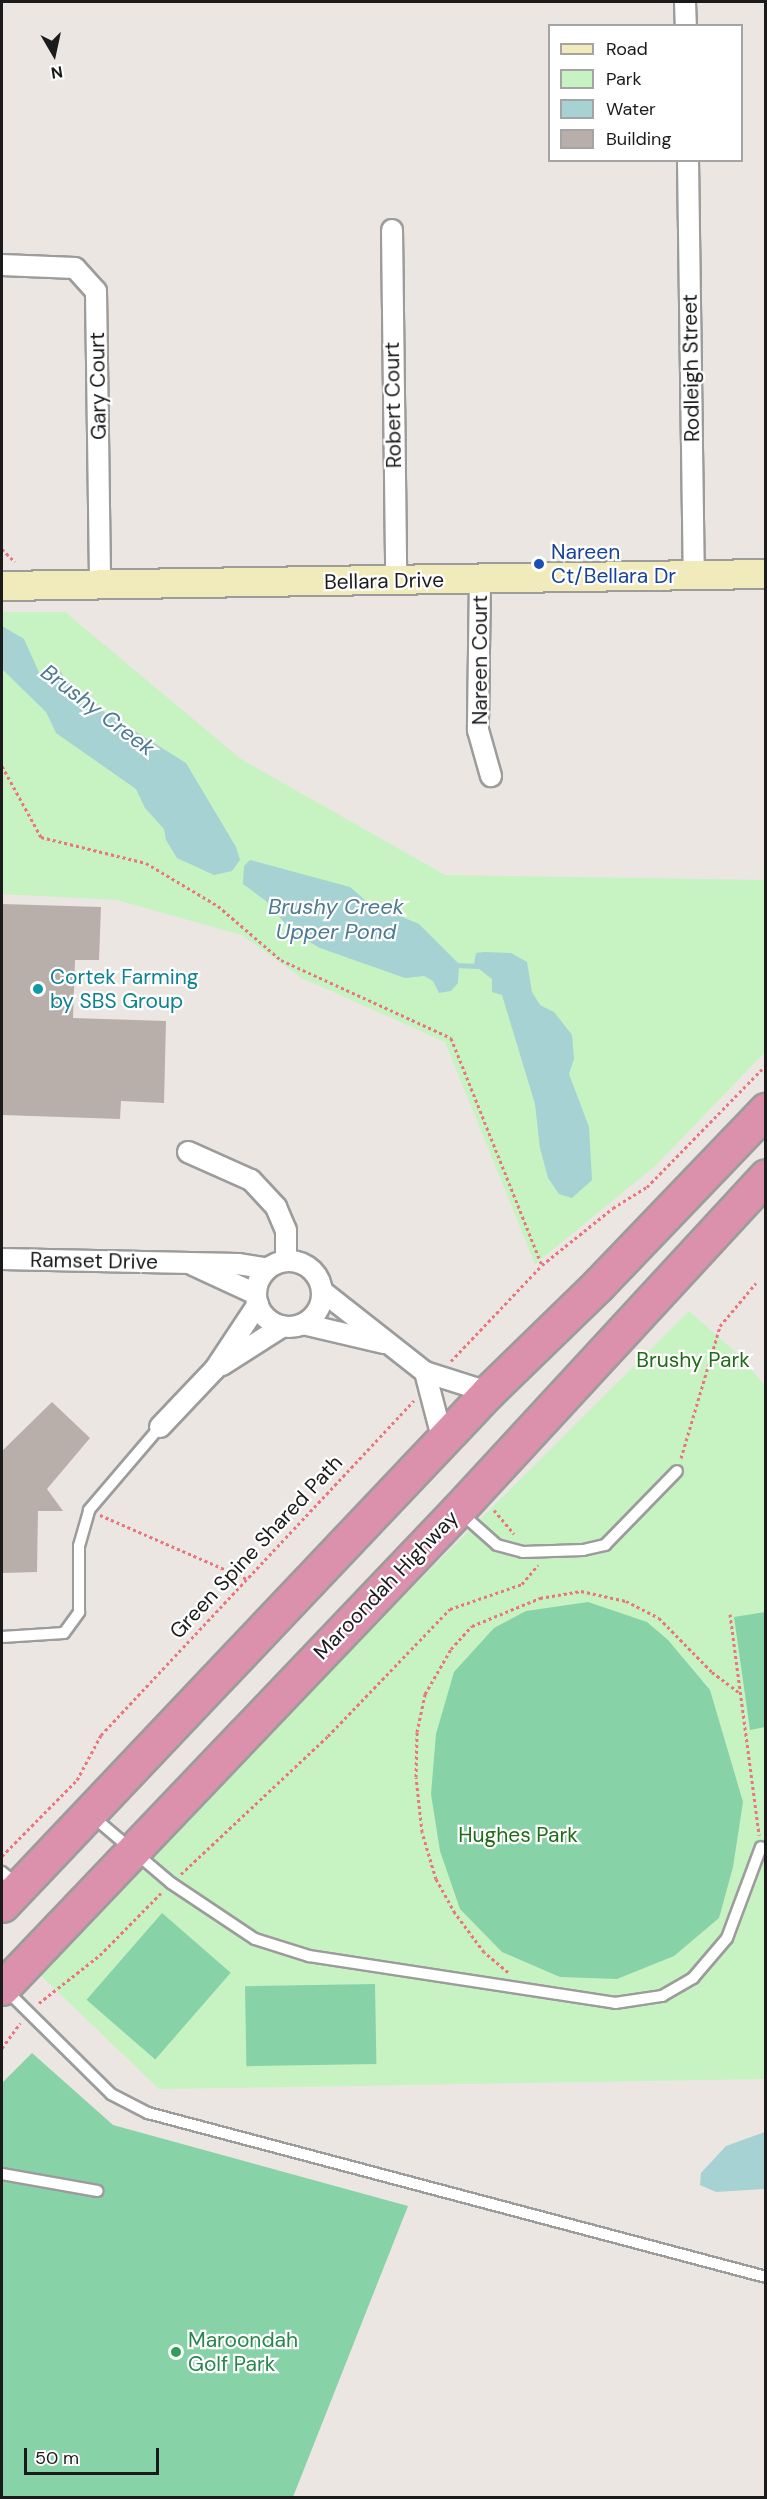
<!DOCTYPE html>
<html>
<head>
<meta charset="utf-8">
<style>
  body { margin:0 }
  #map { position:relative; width:767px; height:2499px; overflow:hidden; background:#ebe6e2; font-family:"DM Sans",sans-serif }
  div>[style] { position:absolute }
  .park>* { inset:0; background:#c7f2c2 }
  .pitch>* { inset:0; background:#88d2a8; transform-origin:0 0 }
  .water>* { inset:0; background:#a6d2d4 }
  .stream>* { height:5px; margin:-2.5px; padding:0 2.5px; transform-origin:2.5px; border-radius:2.5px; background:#a6d2d4 }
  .building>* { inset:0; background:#b8afab }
  .path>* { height:3px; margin-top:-1.5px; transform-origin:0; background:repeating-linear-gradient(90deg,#e9757e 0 3px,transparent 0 6px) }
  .roads { filter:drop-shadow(2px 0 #9c9c9c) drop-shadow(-2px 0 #9c9c9c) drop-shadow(0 2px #9c9c9c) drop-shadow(0 -2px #9c9c9c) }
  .lane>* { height:10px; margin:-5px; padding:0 5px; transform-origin:5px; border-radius:5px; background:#fff }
  .street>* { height:20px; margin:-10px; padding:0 10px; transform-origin:10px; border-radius:10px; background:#fff }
  .street>.ring { margin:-10px; padding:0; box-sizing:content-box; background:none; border:20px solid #fff; border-radius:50% }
  .secondary>* { height:28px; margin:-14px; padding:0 14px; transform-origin:14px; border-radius:14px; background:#f1eaba }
  .highway>* { height:33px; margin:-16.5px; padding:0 16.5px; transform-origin:16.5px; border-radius:16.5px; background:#db91ac }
  .dots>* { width:16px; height:16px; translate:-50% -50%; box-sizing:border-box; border:3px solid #fff; border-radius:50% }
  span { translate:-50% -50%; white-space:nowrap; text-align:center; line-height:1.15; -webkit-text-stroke:4.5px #fff; paint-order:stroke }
  .street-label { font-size:21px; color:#1b1b1b }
  .transit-label { font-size:21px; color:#164399 }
  .left { translate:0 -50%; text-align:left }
  .culture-label { font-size:21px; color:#0d838f }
  .park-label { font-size:21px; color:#1f6b17 }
  .leisure-label { font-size:21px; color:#27864d }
  .water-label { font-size:22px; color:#4c7a91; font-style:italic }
  .frame { position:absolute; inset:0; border:3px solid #1b1b1b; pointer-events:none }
  .legend { position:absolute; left:548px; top:24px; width:195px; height:138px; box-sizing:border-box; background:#fff; border:2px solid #a4a4a4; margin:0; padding:8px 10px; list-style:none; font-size:18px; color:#1b1b1b }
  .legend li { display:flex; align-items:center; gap:12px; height:30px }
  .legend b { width:30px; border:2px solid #a4a4a4 }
  .north { position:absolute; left:24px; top:24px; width:60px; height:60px; -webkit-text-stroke:4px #fff; paint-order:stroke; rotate:171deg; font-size:16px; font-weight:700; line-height:24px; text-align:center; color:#1b1b1b }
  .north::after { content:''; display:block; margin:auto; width:21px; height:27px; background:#1b1b1b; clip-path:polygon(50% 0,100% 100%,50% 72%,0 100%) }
  .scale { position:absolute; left:24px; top:2448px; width:135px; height:27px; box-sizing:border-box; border:3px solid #1b1b1b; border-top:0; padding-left:8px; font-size:18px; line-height:21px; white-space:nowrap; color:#1b1b1b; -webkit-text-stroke:4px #fff; paint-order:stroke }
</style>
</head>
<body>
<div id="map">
  <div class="park">
    <i style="clip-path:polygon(2px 612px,65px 612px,241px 759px,445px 875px,765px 880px,765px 1052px,655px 1166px,535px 1264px,445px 1042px,302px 978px,242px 935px,117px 900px,2px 894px)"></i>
    <i style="clip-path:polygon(689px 1311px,742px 1358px,765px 1386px,765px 2079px,159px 2089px,32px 1967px)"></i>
  </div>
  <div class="pitch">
    <i style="clip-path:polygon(588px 1602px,647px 1622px,668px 1640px,710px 1690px,743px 1802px,733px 1867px,719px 1918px,674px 1956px,617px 1979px,560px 1977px,502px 1952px,460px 1909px,440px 1851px,431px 1794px,436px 1734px,454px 1672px,494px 1628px,526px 1611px)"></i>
    <i style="clip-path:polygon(765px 1612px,765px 1727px,750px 1730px,734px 1617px)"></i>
    <i style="left:162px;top:1913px;width:91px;height:115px;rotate:41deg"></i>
    <i style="left:375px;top:1984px;width:80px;height:130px;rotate:89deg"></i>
    <i style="clip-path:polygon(32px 2053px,113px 2125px,408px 2206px,293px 2497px,2px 2498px,2px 2083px)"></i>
  </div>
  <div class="water">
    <i style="clip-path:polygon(2px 626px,24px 639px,42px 679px,59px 669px,81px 704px,93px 705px,186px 763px,236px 847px,240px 860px,232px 871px,214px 875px,177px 858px,166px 840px,164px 829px,145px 808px,136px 789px,56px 733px,46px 712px,2px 669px)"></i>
    <i style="clip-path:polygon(250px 860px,350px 887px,367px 902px,419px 924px,459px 964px,458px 983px,451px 991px,439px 993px,433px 981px,424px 976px,405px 978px,320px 948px,292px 932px,266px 901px,243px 884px,244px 866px)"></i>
    <i style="clip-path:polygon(485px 952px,511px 953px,527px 962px,532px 992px,540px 1005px,554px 1012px,572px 1035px,574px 1059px,569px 1074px,589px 1127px,592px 1180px,572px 1198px,559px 1194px,548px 1178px,540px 1148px,535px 1104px,502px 995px,492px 992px,492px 979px,474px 965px,476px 953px)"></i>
    <i style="clip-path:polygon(765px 2132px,765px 2189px,716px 2192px,700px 2185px,701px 2173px,726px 2146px)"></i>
  </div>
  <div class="stream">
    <i style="left:453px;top:965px;width:26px;rotate:2deg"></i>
  </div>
  <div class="building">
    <i style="clip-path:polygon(2px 904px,101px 907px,99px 960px,75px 960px,73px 1018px,166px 1021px,164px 1103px,121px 1101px,120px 1119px,2px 1115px)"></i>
    <i style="clip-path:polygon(52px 1402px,90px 1438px,47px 1489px,63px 1511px,38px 1511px,37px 1572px,2px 1573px,2px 1451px)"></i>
  </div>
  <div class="path">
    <i style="left:2px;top:549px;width:18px;rotate:45deg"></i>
    <i style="left:2px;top:766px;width:81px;rotate:61.2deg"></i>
    <i style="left:41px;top:837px;width:108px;rotate:13.9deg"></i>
    <i style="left:146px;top:863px;width:84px;rotate:30.8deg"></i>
    <i style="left:218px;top:906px;width:83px;rotate:40.6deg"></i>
    <i style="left:281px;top:960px;width:187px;rotate:24.6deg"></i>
    <i style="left:451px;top:1038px;width:245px;rotate:68.2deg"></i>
    <i style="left:451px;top:1361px;width:132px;rotate:-46.5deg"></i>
    <i style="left:542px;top:1265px;width:91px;rotate:-38.8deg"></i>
    <i style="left:613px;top:1208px;width:40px;rotate:-32deg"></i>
    <i style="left:647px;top:1187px;width:170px;rotate:-45.7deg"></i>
    <i style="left:681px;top:1458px;width:138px;rotate:-73.5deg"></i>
    <i style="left:720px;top:1326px;width:56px;rotate:-50.1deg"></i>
    <i style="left:494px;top:1510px;width:31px;rotate:50deg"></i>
    <i style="left:100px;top:1515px;width:160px;rotate:23.5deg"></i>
    <i style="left:730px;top:1614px;width:223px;rotate:82.5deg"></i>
    <i style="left:2px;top:1856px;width:107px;rotate:-45.4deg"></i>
    <i style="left:77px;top:1780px;width:51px;rotate:-61.9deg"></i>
    <i style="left:101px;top:1735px;width:458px;rotate:-46.9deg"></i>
    <i style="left:181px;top:1874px;width:202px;rotate:-43.2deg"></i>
    <i style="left:328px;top:1736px;width:176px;rotate:-46.2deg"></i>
    <i style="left:450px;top:1609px;width:76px;rotate:-19.1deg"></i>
    <i style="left:522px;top:1584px;width:25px;rotate:-50deg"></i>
    <i style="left:508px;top:1972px;width:31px;rotate:-140deg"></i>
    <i style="left:484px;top:1952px;width:49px;rotate:-126.6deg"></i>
    <i style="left:455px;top:1913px;width:39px;rotate:-119deg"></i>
    <i style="left:436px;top:1879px;width:49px;rotate:-106.6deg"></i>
    <i style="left:422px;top:1832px;width:55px;rotate:-96.2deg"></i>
    <i style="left:416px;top:1777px;width:45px;rotate:-88.7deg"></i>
    <i style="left:417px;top:1732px;width:39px;rotate:-78deg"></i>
    <i style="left:425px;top:1694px;width:52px;rotate:-60deg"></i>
    <i style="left:451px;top:1649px;width:31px;rotate:-48deg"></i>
    <i style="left:472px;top:1626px;width:74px;rotate:-22.4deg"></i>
    <i style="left:540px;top:1598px;width:42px;rotate:-9.7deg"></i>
    <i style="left:581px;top:1591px;width:46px;rotate:12.5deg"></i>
    <i style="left:626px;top:1601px;width:37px;rotate:27deg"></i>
    <i style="left:659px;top:1618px;width:76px;rotate:45.5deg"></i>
    <i style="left:712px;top:1672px;width:36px;rotate:37deg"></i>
    <i style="left:39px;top:2003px;width:78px;rotate:-38.2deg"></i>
    <i style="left:100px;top:1955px;width:87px;rotate:-45.5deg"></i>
    <i style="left:2px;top:2048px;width:31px;rotate:-54deg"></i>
  </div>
  <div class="roads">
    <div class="lane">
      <i style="left:461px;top:1513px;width:48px;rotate:41.6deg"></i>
      <i style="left:497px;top:1545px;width:27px;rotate:15deg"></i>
      <i style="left:523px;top:1552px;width:60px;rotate:-1.9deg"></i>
      <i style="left:583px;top:1550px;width:23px;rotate:-13deg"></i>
      <i style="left:605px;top:1545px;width:103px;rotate:-45.8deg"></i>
      <i style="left:2px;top:1637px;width:62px;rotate:-3.7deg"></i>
      <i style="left:64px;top:1633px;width:26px;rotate:-54deg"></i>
      <i style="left:79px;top:1612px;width:66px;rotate:-90deg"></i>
      <i style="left:79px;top:1546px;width:37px;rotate:-74deg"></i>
      <i style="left:89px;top:1510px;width:109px;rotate:-49.5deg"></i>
      <i style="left:91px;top:1815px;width:105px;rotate:40.4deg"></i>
      <i style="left:171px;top:1883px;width:101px;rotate:33.7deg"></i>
      <i style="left:255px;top:1939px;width:57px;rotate:17.5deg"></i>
      <i style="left:309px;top:1956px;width:310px;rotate:8.7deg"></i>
      <i style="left:615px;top:2003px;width:48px;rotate:-8.5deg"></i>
      <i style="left:662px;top:1996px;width:36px;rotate:-30deg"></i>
      <i style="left:693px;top:1978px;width:52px;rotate:-49.6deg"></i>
      <i style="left:727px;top:1938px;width:97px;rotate:-69.5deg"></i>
      <i style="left:2px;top:1872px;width:21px;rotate:39deg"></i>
      <i style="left:5px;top:1989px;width:149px;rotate:44.7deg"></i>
      <i style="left:111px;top:2094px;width:42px;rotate:27.2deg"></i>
      <i style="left:148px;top:2113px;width:639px;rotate:14.86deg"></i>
      <i style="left:2px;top:2174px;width:97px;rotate:10.1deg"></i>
    </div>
    <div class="street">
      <i style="left:685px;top:2px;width:24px;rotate:88deg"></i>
      <i style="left:688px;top:160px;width:415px;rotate:89.2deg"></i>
      <i style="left:392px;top:230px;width:351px;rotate:89.3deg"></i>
      <i style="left:2px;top:265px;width:73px;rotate:2.4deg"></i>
      <i style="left:75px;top:268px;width:31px;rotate:48deg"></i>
      <i style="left:96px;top:291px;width:295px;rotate:89.2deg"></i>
      <i style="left:480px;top:579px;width:151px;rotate:90.8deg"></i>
      <i style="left:478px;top:730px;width:48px;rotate:74.2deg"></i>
      <i style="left:188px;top:1152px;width:69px;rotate:24deg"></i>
      <i style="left:251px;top:1180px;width:37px;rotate:47deg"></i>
      <i style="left:276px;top:1207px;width:25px;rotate:67deg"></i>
      <i style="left:286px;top:1230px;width:31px;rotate:90deg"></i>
      <i style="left:2px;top:1259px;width:236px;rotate:1.2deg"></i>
      <i style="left:238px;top:1264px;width:30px;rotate:9deg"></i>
      <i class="ring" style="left:256px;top:1261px;width:46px;height:46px"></i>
      <i style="left:193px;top:1265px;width:69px;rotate:24.7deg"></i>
      <i style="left:322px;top:1291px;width:131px;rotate:38.2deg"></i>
      <i style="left:425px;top:1372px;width:66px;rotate:17.6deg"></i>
      <i style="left:303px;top:1324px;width:83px;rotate:13.2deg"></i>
      <i style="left:222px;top:1365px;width:72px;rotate:-32.6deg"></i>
      <i style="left:425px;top:1372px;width:71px;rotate:75.4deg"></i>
      <i style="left:160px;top:1427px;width:80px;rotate:-46.5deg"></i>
      <i style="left:215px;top:1369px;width:78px;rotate:-56.5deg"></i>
    </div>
    <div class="secondary">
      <i style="left:2px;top:586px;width:764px;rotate:-0.9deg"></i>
    </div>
    <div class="highway">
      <i style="left:2px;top:1905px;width:707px;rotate:-46.55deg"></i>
      <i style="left:488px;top:1392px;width:153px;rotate:-44.2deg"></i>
      <i style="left:598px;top:1285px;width:243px;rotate:-46.2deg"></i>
      <i style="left:2px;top:1988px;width:661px;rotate:-46.35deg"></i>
      <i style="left:458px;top:1510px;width:454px;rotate:-47.3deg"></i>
    </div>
  </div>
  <div class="dots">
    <i style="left:539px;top:564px;background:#1a4fb4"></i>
    <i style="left:38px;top:989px;background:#0f9aa8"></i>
    <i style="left:176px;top:2352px;background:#2e9e5b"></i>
  </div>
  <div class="street-label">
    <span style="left:691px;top:368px;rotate:-91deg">Rodleigh Street</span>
    <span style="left:98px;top:386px;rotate:-91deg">Gary Court</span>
    <span style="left:393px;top:405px;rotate:-91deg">Robert Court</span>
    <span style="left:384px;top:581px;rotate:-1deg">Bellara Drive</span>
    <span style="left:480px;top:660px;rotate:-90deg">Nareen Court</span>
    <span style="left:94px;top:1261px;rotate:1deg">Ramset Drive</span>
    <span style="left:256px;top:1547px;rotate:-47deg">Green Spine Shared Path</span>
    <span style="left:386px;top:1585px;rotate:-46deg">Maroondah Highway</span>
  </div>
  <div class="transit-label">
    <span class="left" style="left:551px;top:564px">Nareen<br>Ct/Bellara Dr</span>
  </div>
  <div class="culture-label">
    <span class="left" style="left:50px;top:989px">Cortek Farming<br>by SBS Group</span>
  </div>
  <div class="park-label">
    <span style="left:693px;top:1360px">Brushy Park</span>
    <span style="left:518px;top:1835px">Hughes Park</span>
  </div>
  <div class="leisure-label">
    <span class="left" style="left:188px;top:2352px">Maroondah<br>Golf Park</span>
  </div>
  <div class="water-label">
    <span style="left:98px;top:710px;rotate:37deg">Brushy Creek</span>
    <span style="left:336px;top:919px">Brushy Creek<br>Upper Pond</span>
  </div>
  <div class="frame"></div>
  <ul class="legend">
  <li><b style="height:8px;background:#f1eaba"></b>Road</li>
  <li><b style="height:16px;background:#c7f2c2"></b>Park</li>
  <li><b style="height:16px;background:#a6d2d4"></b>Water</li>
  <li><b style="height:16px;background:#b8afab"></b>Building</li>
  </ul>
  <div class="north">N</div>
  <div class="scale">50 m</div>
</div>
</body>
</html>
